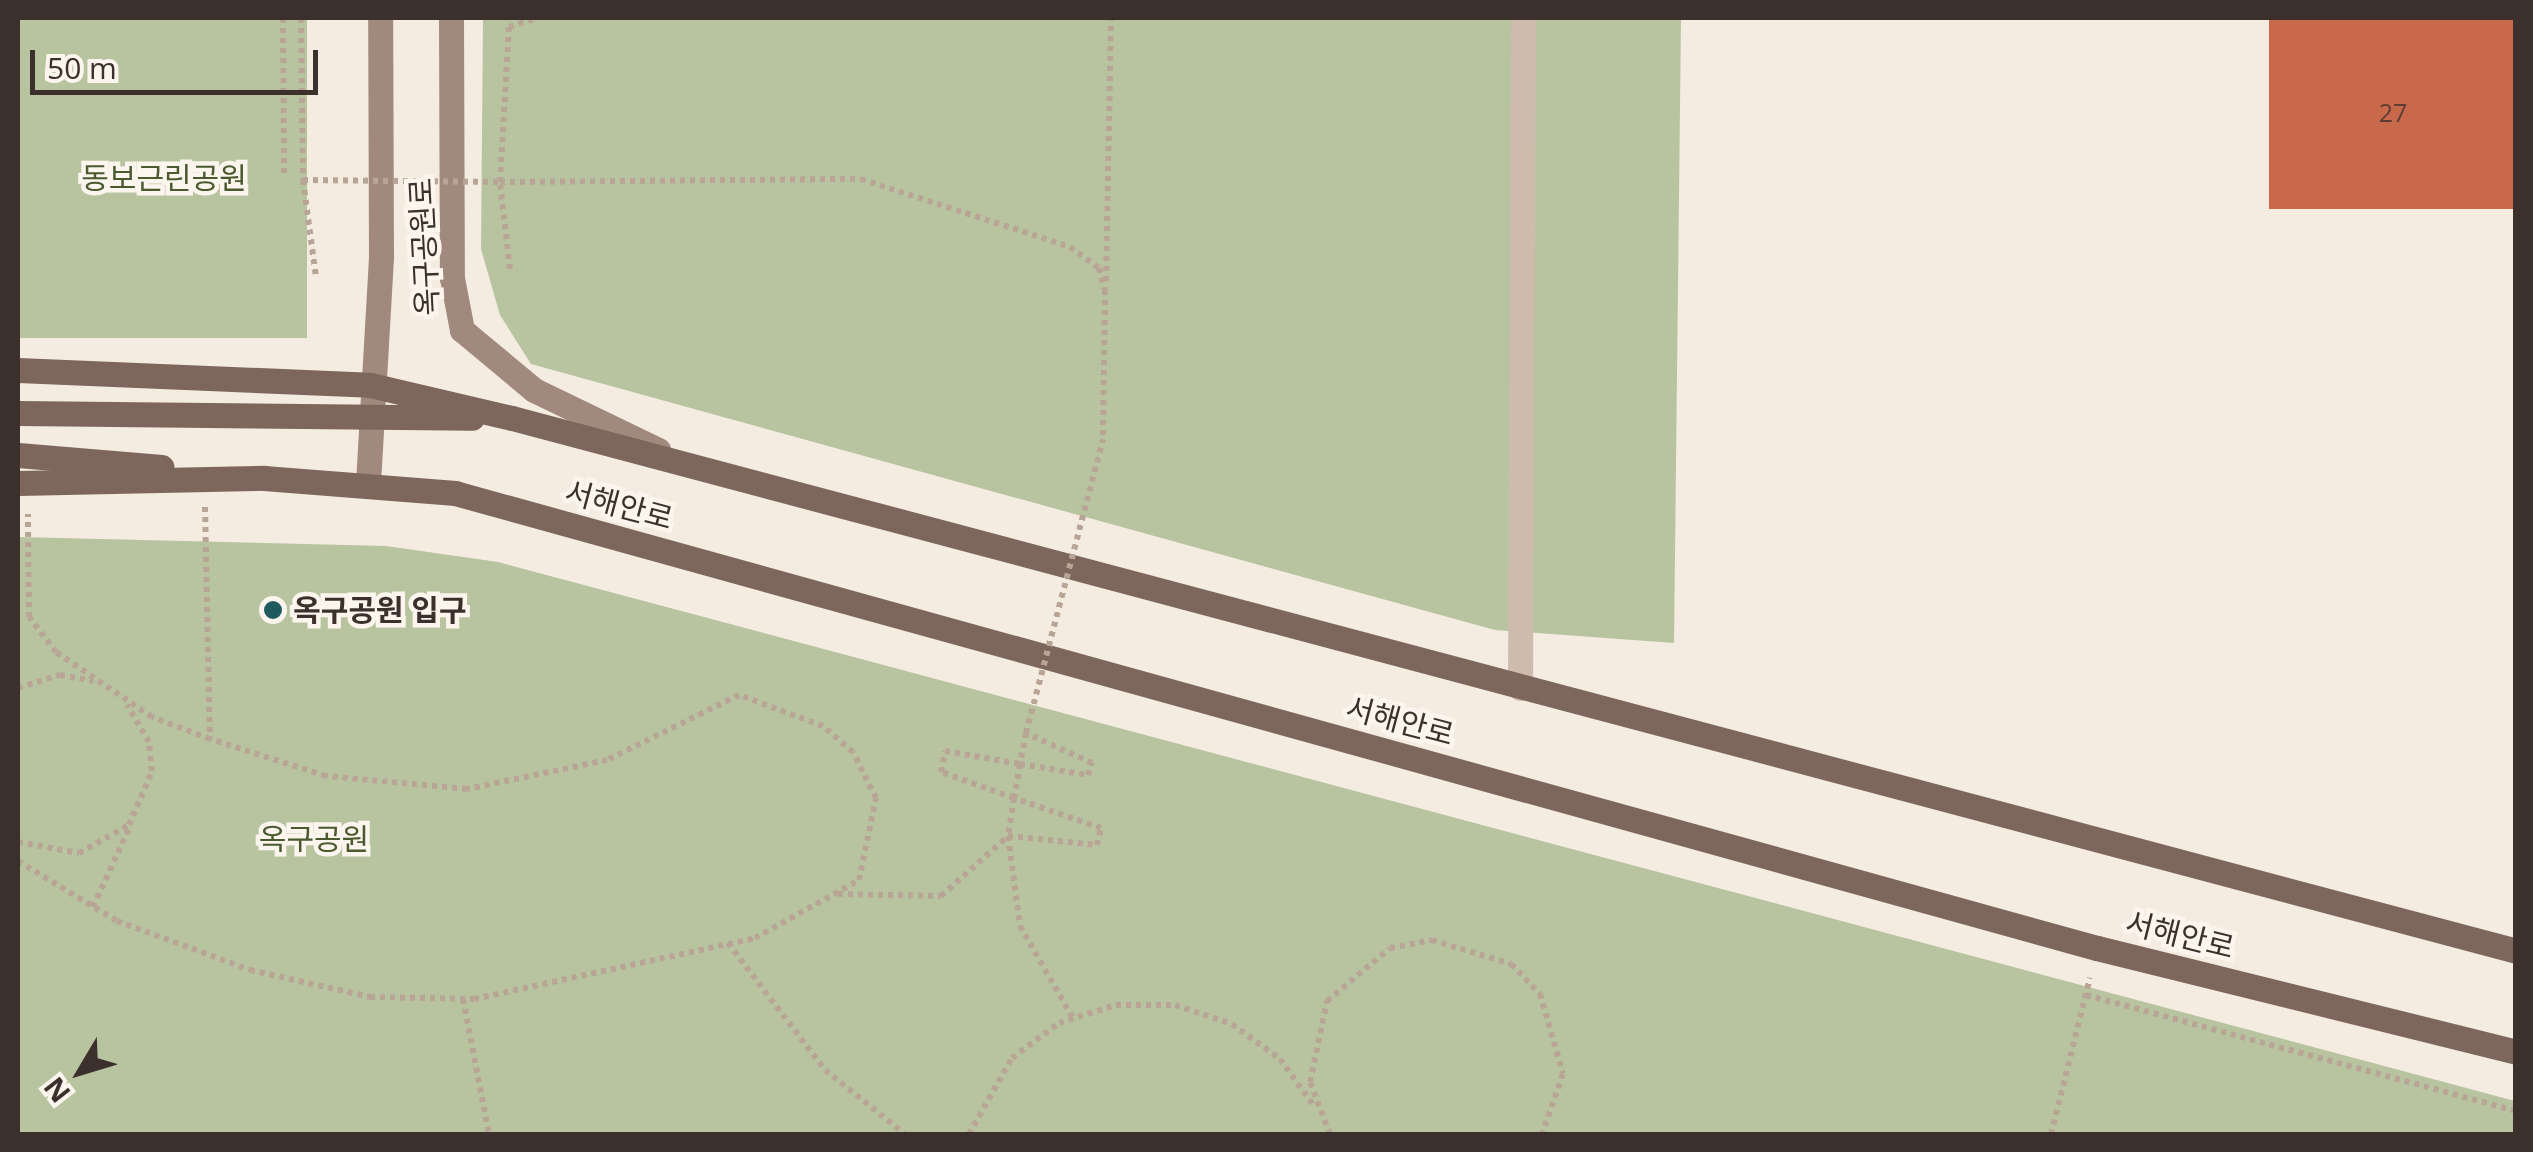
<!DOCTYPE html>
<html>
<head>
<meta charset="utf-8">
<style>
  body { margin:0 }
  #map { position:relative; width:2533px; height:1152px; overflow:hidden; background:#f4ebe1; font-family:"Open Sans","Noto Sans KR",sans-serif }
  div>[style] { position:absolute }
  .green>* { inset:0; background:#b8c4a0; transform-origin:0 0 }
  .building>* { inset:0; background:#c8694b; transform-origin:0 0 }
  .path>* { height:6px; margin-top:-3px; transform-origin:0; background:repeating-linear-gradient(90deg,#b9a596 0 5px,transparent 0 10px) }
  .street>* { height:25px; margin:-12.5px; padding:0 12.5px; transform-origin:12.5px; border-radius:12.5px; background:#cdbbac }
  .secondary>* { height:25px; margin:-12.5px; padding:0 12.5px; transform-origin:12.5px; border-radius:12.5px; background:#a18a7d }
  .primary>* { height:25px; margin:-12.5px; padding:0 12.5px; transform-origin:12.5px; border-radius:12.5px; background:#7d675c }
  .path-bridge>* { height:6px; margin-top:-3px; transform-origin:0; background:repeating-linear-gradient(90deg,#b9a596 0 5px,transparent 0 10px) }
  .dots>* { width:28px; height:28px; translate:-50% -50%; box-sizing:border-box; border:5px solid #fbf5ee; border-radius:50% }
  span { translate:-50% -50%; white-space:nowrap; text-align:center; line-height:1.15; -webkit-text-stroke:9px #fbf5ee; paint-order:stroke }
  .number-label { font-size:25px; color:#5e3e33 }
  .number-label span { -webkit-text-stroke-width:0 }
  .park-label { font-size:30px; color:#4a5a2e }
  .street-label { font-size:30px; color:#3b302b }
  .poi-label { font-size:30px; color:#3b302b; font-weight:700 }
  .left { translate:0 -50%; text-align:left }
  .frame { position:absolute; inset:0; border:20px solid #3b302b; pointer-events:none }
  .north { position:absolute; left:30px; top:1022px; width:100px; height:100px; -webkit-text-stroke:8px #fbf5ee; paint-order:stroke; rotate:232deg; font-size:28px; font-weight:700; line-height:40px; text-align:center; color:#3b302b }
  .north::after { content:''; display:block; margin:auto; width:35px; height:45px; background:#3b302b; clip-path:polygon(50% 0,100% 100%,50% 72%,0 100%) }
  .scale { position:absolute; left:30px; top:50px; width:288px; height:45px; box-sizing:border-box; border:5px solid #3b302b; border-top:0; padding-left:12px; font-size:30px; line-height:35px; white-space:nowrap; color:#3b302b; -webkit-text-stroke:8px #fbf5ee; paint-order:stroke }
</style>
</head>
<body>
<div id="map">
  <div class="green">
    <i style="left:18px;top:18px;width:289px;height:320px"></i>
    <i style="clip-path:polygon(483px 18px,1681px 18px,1674px 643px,1495px 630px,531px 364px,500px 315px,481px 249px)"></i>
    <i style="clip-path:polygon(18px 537px,386px 546px,498px 562px,2515px 1101px,2515px 1134px,18px 1134px)"></i>
  </div>
  <div class="building">
    <i style="left:2269px;top:18px;width:247px;height:191px"></i>
  </div>
  <div class="path">
    <i style="left:283px;top:18px;width:160px;rotate:89.6deg"></i>
    <i style="left:301px;top:18px;width:162px;rotate:89.3deg"></i>
    <i style="left:303px;top:180px;width:98px;rotate:82.4deg"></i>
    <i style="left:500px;top:182px;width:361px;rotate:-0.5deg"></i>
    <i style="left:861px;top:179px;width:220px;rotate:18deg"></i>
    <i style="left:1070px;top:247px;width:36px;rotate:36deg"></i>
    <i style="left:1099px;top:268px;width:23px;rotate:75deg"></i>
    <i style="left:1105px;top:290px;width:149px;rotate:90.8deg"></i>
    <i style="left:510px;top:269px;width:88px;rotate:-96.6deg"></i>
    <i style="left:500px;top:182px;width:155px;rotate:-86.7deg"></i>
    <i style="left:509px;top:27px;width:29px;rotate:-18deg"></i>
    <i style="left:1106px;top:281px;width:263px;rotate:-88.9deg"></i>
    <i style="left:205px;top:507px;width:232px;rotate:88.8deg"></i>
    <i style="left:18px;top:688px;width:44px;rotate:-17.2deg"></i>
    <i style="left:60px;top:675px;width:34px;rotate:10deg"></i>
    <i style="left:1008px;top:836px;width:89px;rotate:5.8deg"></i>
    <i style="left:1097px;top:845px;width:17px;rotate:-77deg"></i>
    <i style="left:1101px;top:828px;width:92px;rotate:-161deg"></i>
    <i style="left:1014px;top:798px;width:77px;rotate:-160.4deg"></i>
    <i style="left:941px;top:772px;width:21px;rotate:-79deg"></i>
    <i style="left:945px;top:751px;width:76px;rotate:9.8deg"></i>
    <i style="left:1020px;top:764px;width:69px;rotate:9.2deg"></i>
    <i style="left:1088px;top:775px;width:13px;rotate:-72deg"></i>
    <i style="left:1092px;top:763px;width:72px;rotate:-155.6deg"></i>
    <i style="left:1026px;top:733px;width:32px;rotate:101deg"></i>
    <i style="left:1020px;top:764px;width:35px;rotate:100deg"></i>
    <i style="left:1014px;top:798px;width:38px;rotate:99deg"></i>
    <i style="left:1008px;top:836px;width:91px;rotate:82.4deg"></i>
    <i style="left:1020px;top:926px;width:106px;rotate:60.1deg"></i>
    <i style="left:18px;top:842px;width:62px;rotate:10.2deg"></i>
    <i style="left:79px;top:853px;width:57px;rotate:-29.2deg"></i>
    <i style="left:129px;top:825px;width:59px;rotate:-66.9deg"></i>
    <i style="left:152px;top:771px;width:29px;rotate:-96deg"></i>
    <i style="left:149px;top:742px;width:43px;rotate:-120.7deg"></i>
    <i style="left:18px;top:861px;width:116px;rotate:31.2deg"></i>
    <i style="left:117px;top:921px;width:142px;rotate:20.2deg"></i>
    <i style="left:250px;top:970px;width:123px;rotate:12.7deg"></i>
    <i style="left:370px;top:997px;width:104px;rotate:1.1deg"></i>
    <i style="left:474px;top:999px;width:288px;rotate:-12.2deg"></i>
    <i style="left:755px;top:938px;width:119px;rotate:-29.1deg"></i>
    <i style="left:859px;top:880px;width:84px;rotate:-78.3deg"></i>
    <i style="left:876px;top:798px;width:51px;rotate:-116.6deg"></i>
    <i style="left:853px;top:752px;width:40px;rotate:-139deg"></i>
    <i style="left:823px;top:726px;width:90px;rotate:-159.7deg"></i>
    <i style="left:739px;top:695px;width:147px;rotate:153.8deg"></i>
    <i style="left:607px;top:760px;width:143px;rotate:168.3deg"></i>
    <i style="left:467px;top:789px;width:142px;rotate:-174.7deg"></i>
    <i style="left:326px;top:776px;width:122px;rotate:-162.3deg"></i>
    <i style="left:210px;top:739px;width:62px;rotate:-159.2deg"></i>
    <i style="left:152px;top:717px;width:116px;rotate:-145.9deg"></i>
    <i style="left:56px;top:652px;width:44px;rotate:-127.6deg"></i>
    <i style="left:29px;top:617px;width:103px;rotate:-90.6deg"></i>
    <i style="left:838px;top:894px;width:103px;rotate:1.1deg"></i>
    <i style="left:941px;top:896px;width:89px;rotate:-41.8deg"></i>
    <i style="left:93px;top:907px;width:89px;rotate:-65.4deg"></i>
    <i style="left:728px;top:943px;width:160px;rotate:52.6deg"></i>
    <i style="left:825px;top:1070px;width:102px;rotate:38.7deg"></i>
    <i style="left:2086px;top:995px;width:445px;rotate:15.1deg"></i>
    <i style="left:463px;top:999px;width:137px;rotate:79.1deg"></i>
    <i style="left:969px;top:1134px;width:87px;rotate:-60.5deg"></i>
    <i style="left:1012px;top:1058px;width:59px;rotate:-36.7deg"></i>
    <i style="left:1059px;top:1023px;width:60px;rotate:-17.5deg"></i>
    <i style="left:1116px;top:1005px;width:59px"></i>
    <i style="left:1175px;top:1005px;width:60px;rotate:18.4deg"></i>
    <i style="left:1232px;top:1024px;width:59px;rotate:36.1deg"></i>
    <i style="left:1280px;top:1059px;width:58px;rotate:54.1deg"></i>
    <i style="left:1330px;top:1134px;width:56px;rotate:-111deg"></i>
    <i style="left:1310px;top:1082px;width:83px;rotate:-78.1deg"></i>
    <i style="left:1327px;top:1001px;width:82px;rotate:-40.1deg"></i>
    <i style="left:1390px;top:948px;width:43px;rotate:-10.8deg"></i>
    <i style="left:1432px;top:940px;width:83px;rotate:16.9deg"></i>
    <i style="left:1511px;top:964px;width:42px;rotate:46deg"></i>
    <i style="left:1540px;top:994px;width:83px;rotate:74deg"></i>
    <i style="left:1563px;top:1074px;width:64px;rotate:109.3deg"></i>
    <i style="left:2051px;top:1134px;width:161px;rotate:-76deg"></i>
  </div>
  <div class="street">
    <i style="left:1520px;top:688px;width:670px;rotate:-89.74deg"></i>
  </div>
  <div class="secondary">
    <i style="left:451px;top:18px;width:260px;rotate:89.8deg"></i>
    <i style="left:452px;top:278px;width:53px;rotate:79.1deg"></i>
    <i style="left:462px;top:330px;width:94px;rotate:39.8deg"></i>
    <i style="left:534px;top:390px;width:138px;rotate:25.8deg"></i>
    <i style="left:368px;top:483px;width:228px;rotate:-86.7deg"></i>
    <i style="left:381px;top:255px;width:237px;rotate:-90.2deg"></i>
  </div>
  <div class="primary">
    <i style="left:18px;top:370px;width:352px;rotate:2.4deg"></i>
    <i style="left:370px;top:385px;width:146px;rotate:13.1deg"></i>
    <i style="left:512px;top:418px;width:2074px;rotate:14.89deg"></i>
    <i style="left:18px;top:413px;width:454px;rotate:0.6deg"></i>
    <i style="left:18px;top:455px;width:144px;rotate:4.8deg"></i>
    <i style="left:18px;top:483px;width:246px;rotate:-1.2deg"></i>
    <i style="left:264px;top:478px;width:192px;rotate:4.5deg"></i>
    <i style="left:455px;top:493px;width:1704px;rotate:15.49deg"></i>
    <i style="left:2097px;top:948px;width:432px;rotate:13.9deg"></i>
  </div>
  <div class="path-bridge">
    <i style="left:303px;top:180px;width:197px;rotate:0.6deg"></i>
    <i style="left:1026px;top:733px;width:304px;rotate:-75.3deg"></i>
  </div>
  <div class="dots">
    <i style="left:273px;top:610px;background:#1f5a5e"></i>
  </div>
  <div class="number-label">
    <span style="left:2393px;top:112px">27</span>
  </div>
  <div class="park-label">
    <span style="left:164px;top:178px">동보근린공원</span>
    <span style="left:314px;top:839px">옥구공원</span>
  </div>
  <div class="street-label">
    <span style="left:424px;top:247px;rotate:-93deg">옥구공원로</span>
    <span style="left:619px;top:505px;rotate:15deg">서해안로</span>
    <span style="left:1400px;top:721px;rotate:15deg">서해안로</span>
    <span style="left:2180px;top:935px;rotate:14deg">서해안로</span>
  </div>
  <div class="poi-label">
    <span class="left" style="left:293px;top:610px">옥구공원 입구</span>
  </div>
  <div class="frame"></div>
  <div class="north">N</div>
  <div class="scale">50 m</div>
</div>
</body>
</html>
